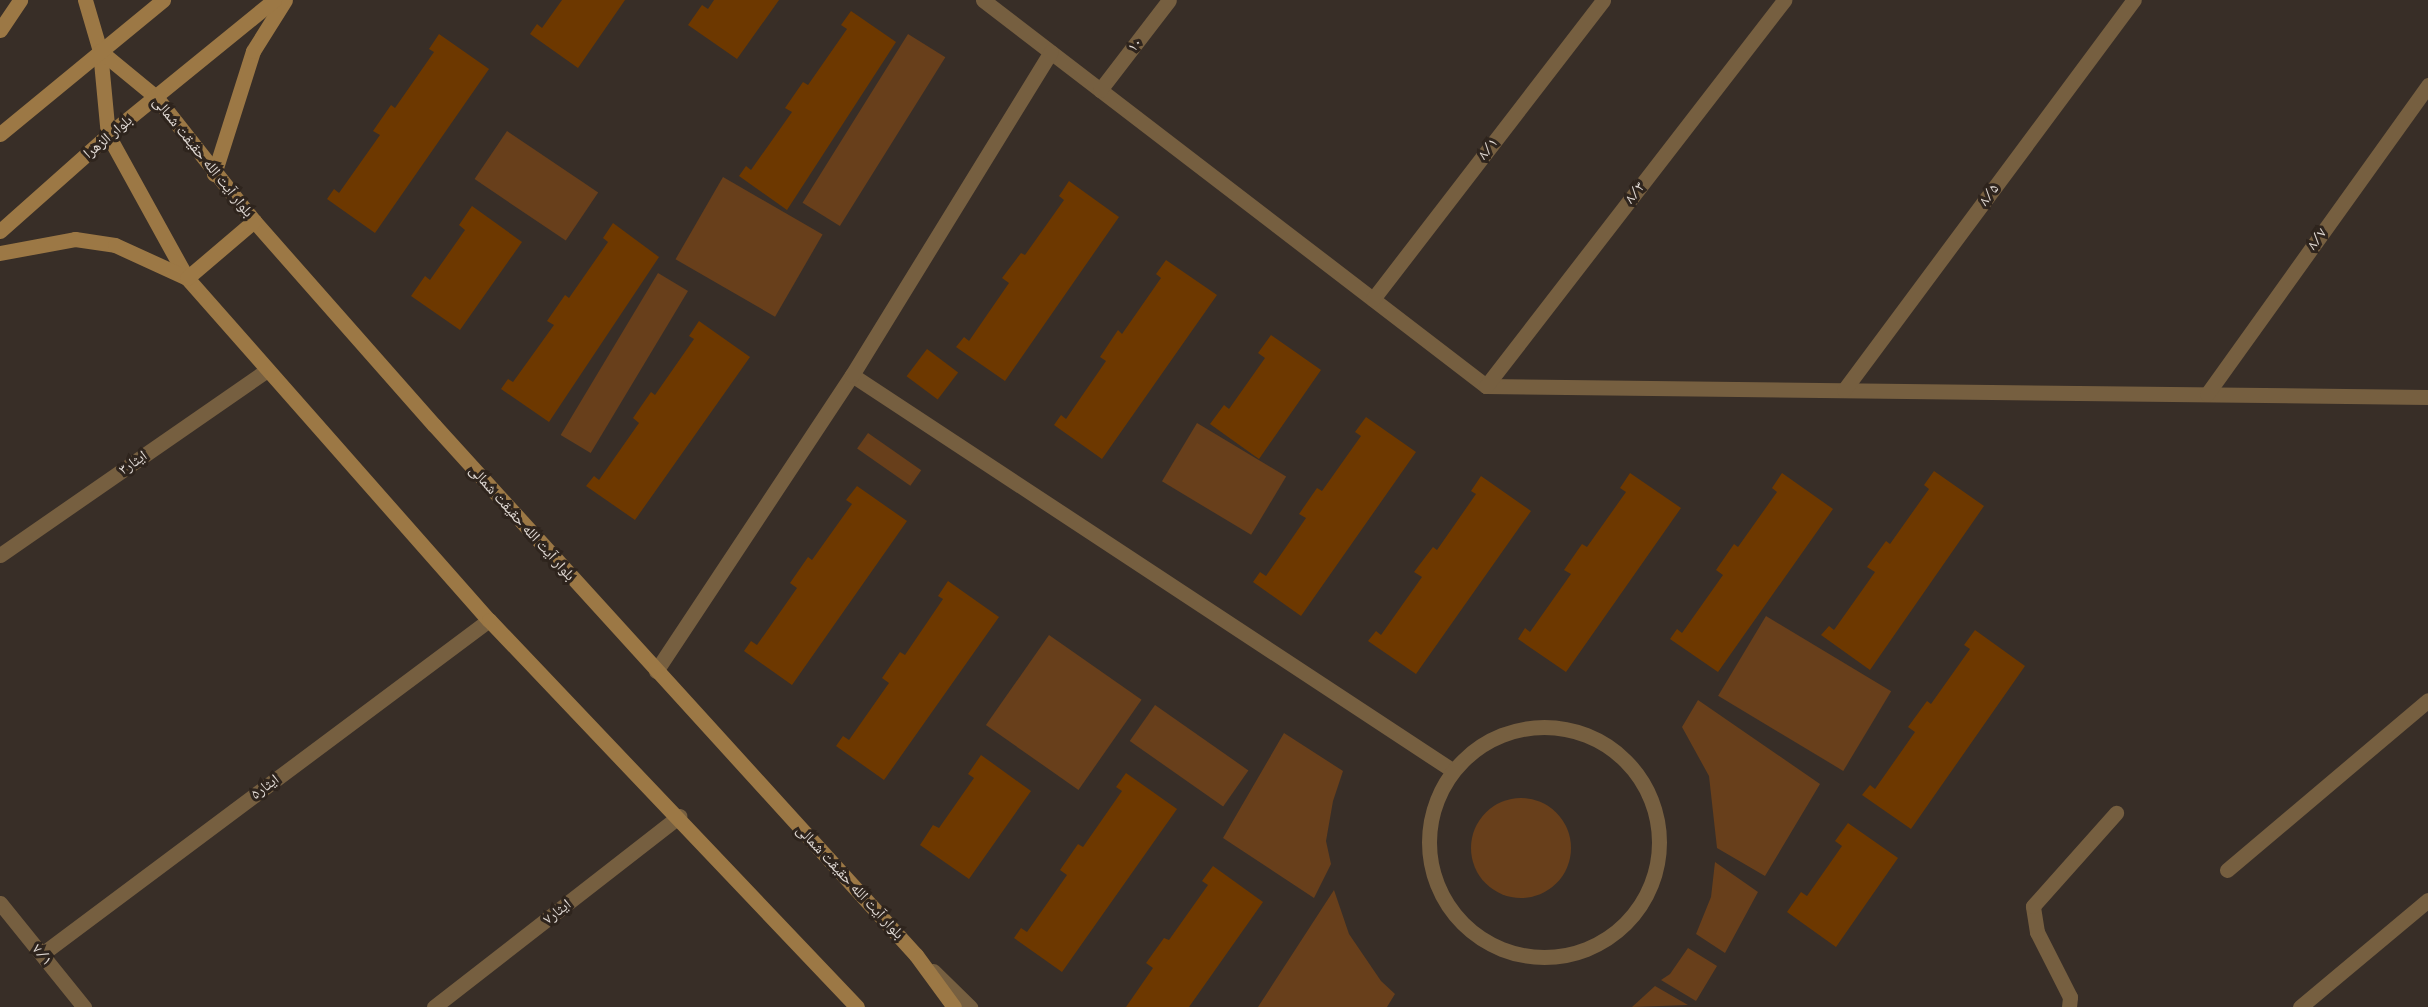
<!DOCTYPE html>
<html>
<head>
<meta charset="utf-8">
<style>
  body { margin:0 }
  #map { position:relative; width:2428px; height:1007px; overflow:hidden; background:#382e27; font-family:Raleway,"Noto Naskh Arabic",sans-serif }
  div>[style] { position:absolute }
  .green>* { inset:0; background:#683f1b; transform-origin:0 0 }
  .round { border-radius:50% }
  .building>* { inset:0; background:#6d3800; transform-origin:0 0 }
  .minor>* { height:15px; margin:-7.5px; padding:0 7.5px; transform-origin:7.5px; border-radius:7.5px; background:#765f40 }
  .minor>.ring { margin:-7.5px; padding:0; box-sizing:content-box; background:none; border:15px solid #765f40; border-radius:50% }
  .tertiary>* { height:15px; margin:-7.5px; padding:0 7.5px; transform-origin:7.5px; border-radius:7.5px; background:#765f40 }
  .secondary>* { height:15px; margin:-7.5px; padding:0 7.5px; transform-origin:7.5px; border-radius:7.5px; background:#9c7845 }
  span { translate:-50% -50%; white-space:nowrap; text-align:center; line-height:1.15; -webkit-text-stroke:6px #2e241d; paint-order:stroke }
  .street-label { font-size:15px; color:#e1dad5 }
</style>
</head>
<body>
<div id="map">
  <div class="green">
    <i style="left:908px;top:34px;width:44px;height:199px;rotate:32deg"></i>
    <i style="left:507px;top:131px;width:110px;height:58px;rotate:34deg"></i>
    <i style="left:723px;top:177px;width:115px;height:95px;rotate:30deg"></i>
    <i style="left:658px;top:273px;width:35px;height:189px;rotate:31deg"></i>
    <i style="left:1197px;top:423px;width:104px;height:68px;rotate:31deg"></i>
    <i style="left:868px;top:433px;width:65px;height:19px;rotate:35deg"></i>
    <i style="left:1766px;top:616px;width:146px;height:93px;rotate:31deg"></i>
    <i style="left:1049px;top:635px;width:113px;height:110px;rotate:35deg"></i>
    <i style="clip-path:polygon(1698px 700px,1820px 784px,1765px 876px,1717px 848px,1709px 776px,1682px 727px)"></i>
    <i style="left:1155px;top:705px;width:114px;height:44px;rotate:35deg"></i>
    <i style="clip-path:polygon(1284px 733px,1343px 771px,1333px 801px,1326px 841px,1331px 864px,1314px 898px,1223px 838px)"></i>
    <i class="round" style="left:1471px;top:798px;width:100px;height:100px"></i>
    <i style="clip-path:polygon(1715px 862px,1758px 892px,1725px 953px,1696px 934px,1711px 897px)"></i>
    <i style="clip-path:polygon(1334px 890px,1349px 934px,1381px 981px,1395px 994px,1387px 1007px,1258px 1007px)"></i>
    <i style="clip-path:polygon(1688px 948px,1717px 966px,1696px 1001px,1661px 980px,1670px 974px)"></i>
    <i style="clip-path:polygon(1655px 986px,1688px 1005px,1632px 1007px)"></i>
  </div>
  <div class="building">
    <i style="clip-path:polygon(562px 0,625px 0,578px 68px,530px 34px,537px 24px,542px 28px)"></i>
    <i style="clip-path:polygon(714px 0,779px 0,737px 59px,688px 25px,702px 5px,708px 9px)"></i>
    <i style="clip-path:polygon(851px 11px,896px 42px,787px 210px,739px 176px,746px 166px,751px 170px,792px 112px,785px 108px,803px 82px,808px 85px,847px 29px,841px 25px)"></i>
    <i style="clip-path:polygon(439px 34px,489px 69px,375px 233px,327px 199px,334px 189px,339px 193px,380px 135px,373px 131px,391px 105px,395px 108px,434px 52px,429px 49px)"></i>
    <i style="clip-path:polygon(1069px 181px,1119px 217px,1005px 381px,956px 347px,964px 337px,969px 341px,1009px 283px,1002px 278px,1021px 253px,1025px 255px,1064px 200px,1059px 196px)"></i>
    <i style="clip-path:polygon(472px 206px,522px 242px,460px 330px,411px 296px,425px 276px,430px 280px,465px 230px,459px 225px)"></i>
    <i style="clip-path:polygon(613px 223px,659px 257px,549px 422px,501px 389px,508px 379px,513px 382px,554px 325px,547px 321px,565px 295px,569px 298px,608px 242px,603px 238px)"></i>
    <i style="clip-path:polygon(1166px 260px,1217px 295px,1102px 459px,1054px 425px,1061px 415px,1066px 419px,1106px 361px,1100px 357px,1118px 330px,1122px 334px,1161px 278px,1156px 274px)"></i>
    <i style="clip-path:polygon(699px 321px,750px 357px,635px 520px,586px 486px,594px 476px,599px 480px,639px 423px,633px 418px,651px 392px,655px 395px,694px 339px,689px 336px)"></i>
    <i style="clip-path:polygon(1271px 335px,1321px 370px,1259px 459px,1210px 424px,1224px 405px,1229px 409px,1265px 358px,1258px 353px)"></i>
    <i style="left:927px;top:349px;width:39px;height:34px;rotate:37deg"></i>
    <i style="clip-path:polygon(1366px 417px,1416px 452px,1301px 616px,1253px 582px,1260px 572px,1266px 576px,1306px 518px,1299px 514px,1317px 488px,1322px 491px,1361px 436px,1355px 432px)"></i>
    <i style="clip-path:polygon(1934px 471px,1984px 506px,1870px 670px,1821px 635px,1829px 626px,1834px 630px,1875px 572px,1867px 567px,1886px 541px,1890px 544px,1929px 489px,1924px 485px)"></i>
    <i style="clip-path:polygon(1630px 473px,1681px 508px,1566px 672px,1518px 639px,1525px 628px,1530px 632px,1571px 574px,1564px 570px,1582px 544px,1587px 547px,1626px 492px,1620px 488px)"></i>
    <i style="clip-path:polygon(1782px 473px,1833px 509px,1718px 672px,1670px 639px,1677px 629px,1682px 633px,1723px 575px,1716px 570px,1734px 544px,1738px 547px,1777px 492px,1772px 488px)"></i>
    <i style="clip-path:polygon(1481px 476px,1531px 511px,1416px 674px,1368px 641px,1376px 631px,1381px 635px,1422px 577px,1414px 572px,1433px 547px,1437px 550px,1476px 494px,1471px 491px)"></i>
    <i style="clip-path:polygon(857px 486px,907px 521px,792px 685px,744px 651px,751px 641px,757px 645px,797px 588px,790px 583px,808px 557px,812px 560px,852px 504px,846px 500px)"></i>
    <i style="clip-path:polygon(948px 581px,999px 617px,884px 780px,836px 746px,843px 736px,849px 740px,889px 683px,882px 678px,900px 652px,905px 655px,943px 599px,938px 596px)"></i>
    <i style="clip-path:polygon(1975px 630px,2025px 666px,1911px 829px,1862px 795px,1870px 785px,1875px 789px,1915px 732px,1908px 727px,1927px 701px,1931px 704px,1970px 649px,1964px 645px)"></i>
    <i style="clip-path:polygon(981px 755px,1031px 791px,969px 879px,920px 845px,933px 825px,939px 828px,974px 778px,968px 774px)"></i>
    <i style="clip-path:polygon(1126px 773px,1177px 809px,1062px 972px,1014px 938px,1021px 928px,1027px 932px,1067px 875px,1060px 870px,1078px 844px,1083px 847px,1122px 791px,1116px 787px)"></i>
    <i style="clip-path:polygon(1848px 823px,1898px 858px,1836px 947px,1787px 912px,1801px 892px,1807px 896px,1842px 846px,1835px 841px)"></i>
    <i style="clip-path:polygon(1213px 866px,1263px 902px,1189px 1007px,1126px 1007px,1153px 968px,1146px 963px,1164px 938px,1169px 940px,1208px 885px,1202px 881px)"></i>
  </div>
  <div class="minor">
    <i style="left:983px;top:0;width:634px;rotate:37.5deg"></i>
    <i style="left:1486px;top:386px;width:942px;rotate:0.67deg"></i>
    <i style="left:1100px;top:90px;width:113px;rotate:-52.5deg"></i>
    <i style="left:1373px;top:299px;width:377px;rotate:-52.4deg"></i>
    <i style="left:852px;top:375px;width:718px;rotate:33.36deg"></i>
    <i style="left:1486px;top:386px;width:488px;rotate:-52.3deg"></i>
    <i style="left:1844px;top:390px;width:486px;rotate:-53.4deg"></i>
    <i style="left:2207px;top:394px;width:380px;rotate:-54.4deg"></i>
    <i style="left:0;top:555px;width:323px;rotate:-34.7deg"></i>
    <i style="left:656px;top:671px;width:355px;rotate:-56.5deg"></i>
    <i style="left:852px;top:375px;width:379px;rotate:-58.4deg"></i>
    <i class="ring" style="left:1429px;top:727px;width:215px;height:215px"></i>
    <i style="left:2227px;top:870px;width:263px;rotate:-40.2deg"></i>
    <i style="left:0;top:903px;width:134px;rotate:51.1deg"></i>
    <i style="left:42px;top:954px;width:558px;rotate:-36.77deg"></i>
    <i style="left:434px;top:1007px;width:311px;rotate:-37.9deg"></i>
    <i style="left:2069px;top:1007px;width:10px;rotate:-84deg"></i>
    <i style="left:2070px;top:997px;width:73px;rotate:-116.9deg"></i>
    <i style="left:2037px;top:932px;width:26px;rotate:-99deg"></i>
    <i style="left:2033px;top:906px;width:125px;rotate:-48.3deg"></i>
    <i style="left:2300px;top:1007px;width:167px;rotate:-39.9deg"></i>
  </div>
  <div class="tertiary">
    <i style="left:933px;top:971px;width:52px;rotate:44.2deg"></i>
  </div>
  <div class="secondary">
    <i style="left:85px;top:0;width:53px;rotate:73.6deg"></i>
    <i style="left:100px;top:51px;width:84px;rotate:84.6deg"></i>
    <i style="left:108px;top:135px;width:163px;rotate:61.1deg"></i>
    <i style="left:187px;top:278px;width:456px;rotate:48.6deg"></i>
    <i style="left:489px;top:620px;width:534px;rotate:46.44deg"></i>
    <i style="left:0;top:30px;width:36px;rotate:-56deg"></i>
    <i style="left:100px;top:51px;width:72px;rotate:39.4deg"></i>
    <i style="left:156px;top:97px;width:158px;rotate:51.7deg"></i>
    <i style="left:254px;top:221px;width:272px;rotate:48.6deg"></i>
    <i style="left:434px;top:425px;width:716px;rotate:47.72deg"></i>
    <i style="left:916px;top:955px;width:64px;rotate:53.8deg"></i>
    <i style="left:0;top:134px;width:211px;rotate:-39.4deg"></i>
    <i style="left:214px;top:174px;width:129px;rotate:-72.4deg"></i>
    <i style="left:253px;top:51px;width:60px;rotate:-57.9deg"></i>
    <i style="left:0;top:231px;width:144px;rotate:-41.6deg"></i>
    <i style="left:108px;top:135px;width:214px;rotate:-39.1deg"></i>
    <i style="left:0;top:253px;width:76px;rotate:-10.6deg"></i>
    <i style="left:75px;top:239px;width:40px;rotate:8.5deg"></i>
    <i style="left:115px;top:245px;width:79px;rotate:24.6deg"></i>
    <i style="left:187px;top:278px;width:88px;rotate:-40.4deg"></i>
  </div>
  <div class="street-label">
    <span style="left:1135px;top:45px;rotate:-52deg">۱۰</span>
    <span style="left:108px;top:137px;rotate:-40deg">بلوار الزهرا</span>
    <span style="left:1488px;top:149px;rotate:-52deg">۸/۱</span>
    <span style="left:203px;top:157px;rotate:51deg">بلوار آیت الله حقیقت شمالی</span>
    <span style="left:1635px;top:193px;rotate:-52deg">۸/۳</span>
    <span style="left:1989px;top:195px;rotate:-53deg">۸/۵</span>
    <span style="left:2317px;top:239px;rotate:-54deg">۸/۷</span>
    <span style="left:133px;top:463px;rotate:-35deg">ایثار۳</span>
    <span style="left:522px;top:523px;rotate:48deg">بلوار آیت الله حقیقت شمالی</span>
    <span style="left:265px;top:787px;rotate:-37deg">ایثار۵</span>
    <span style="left:850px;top:882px;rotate:47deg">بلوار آیت الله حقیقت شمالی</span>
    <span style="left:557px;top:912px;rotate:-38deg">ایثار۷</span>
    <span style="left:42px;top:955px;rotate:51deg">۷/۱</span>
  </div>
</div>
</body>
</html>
